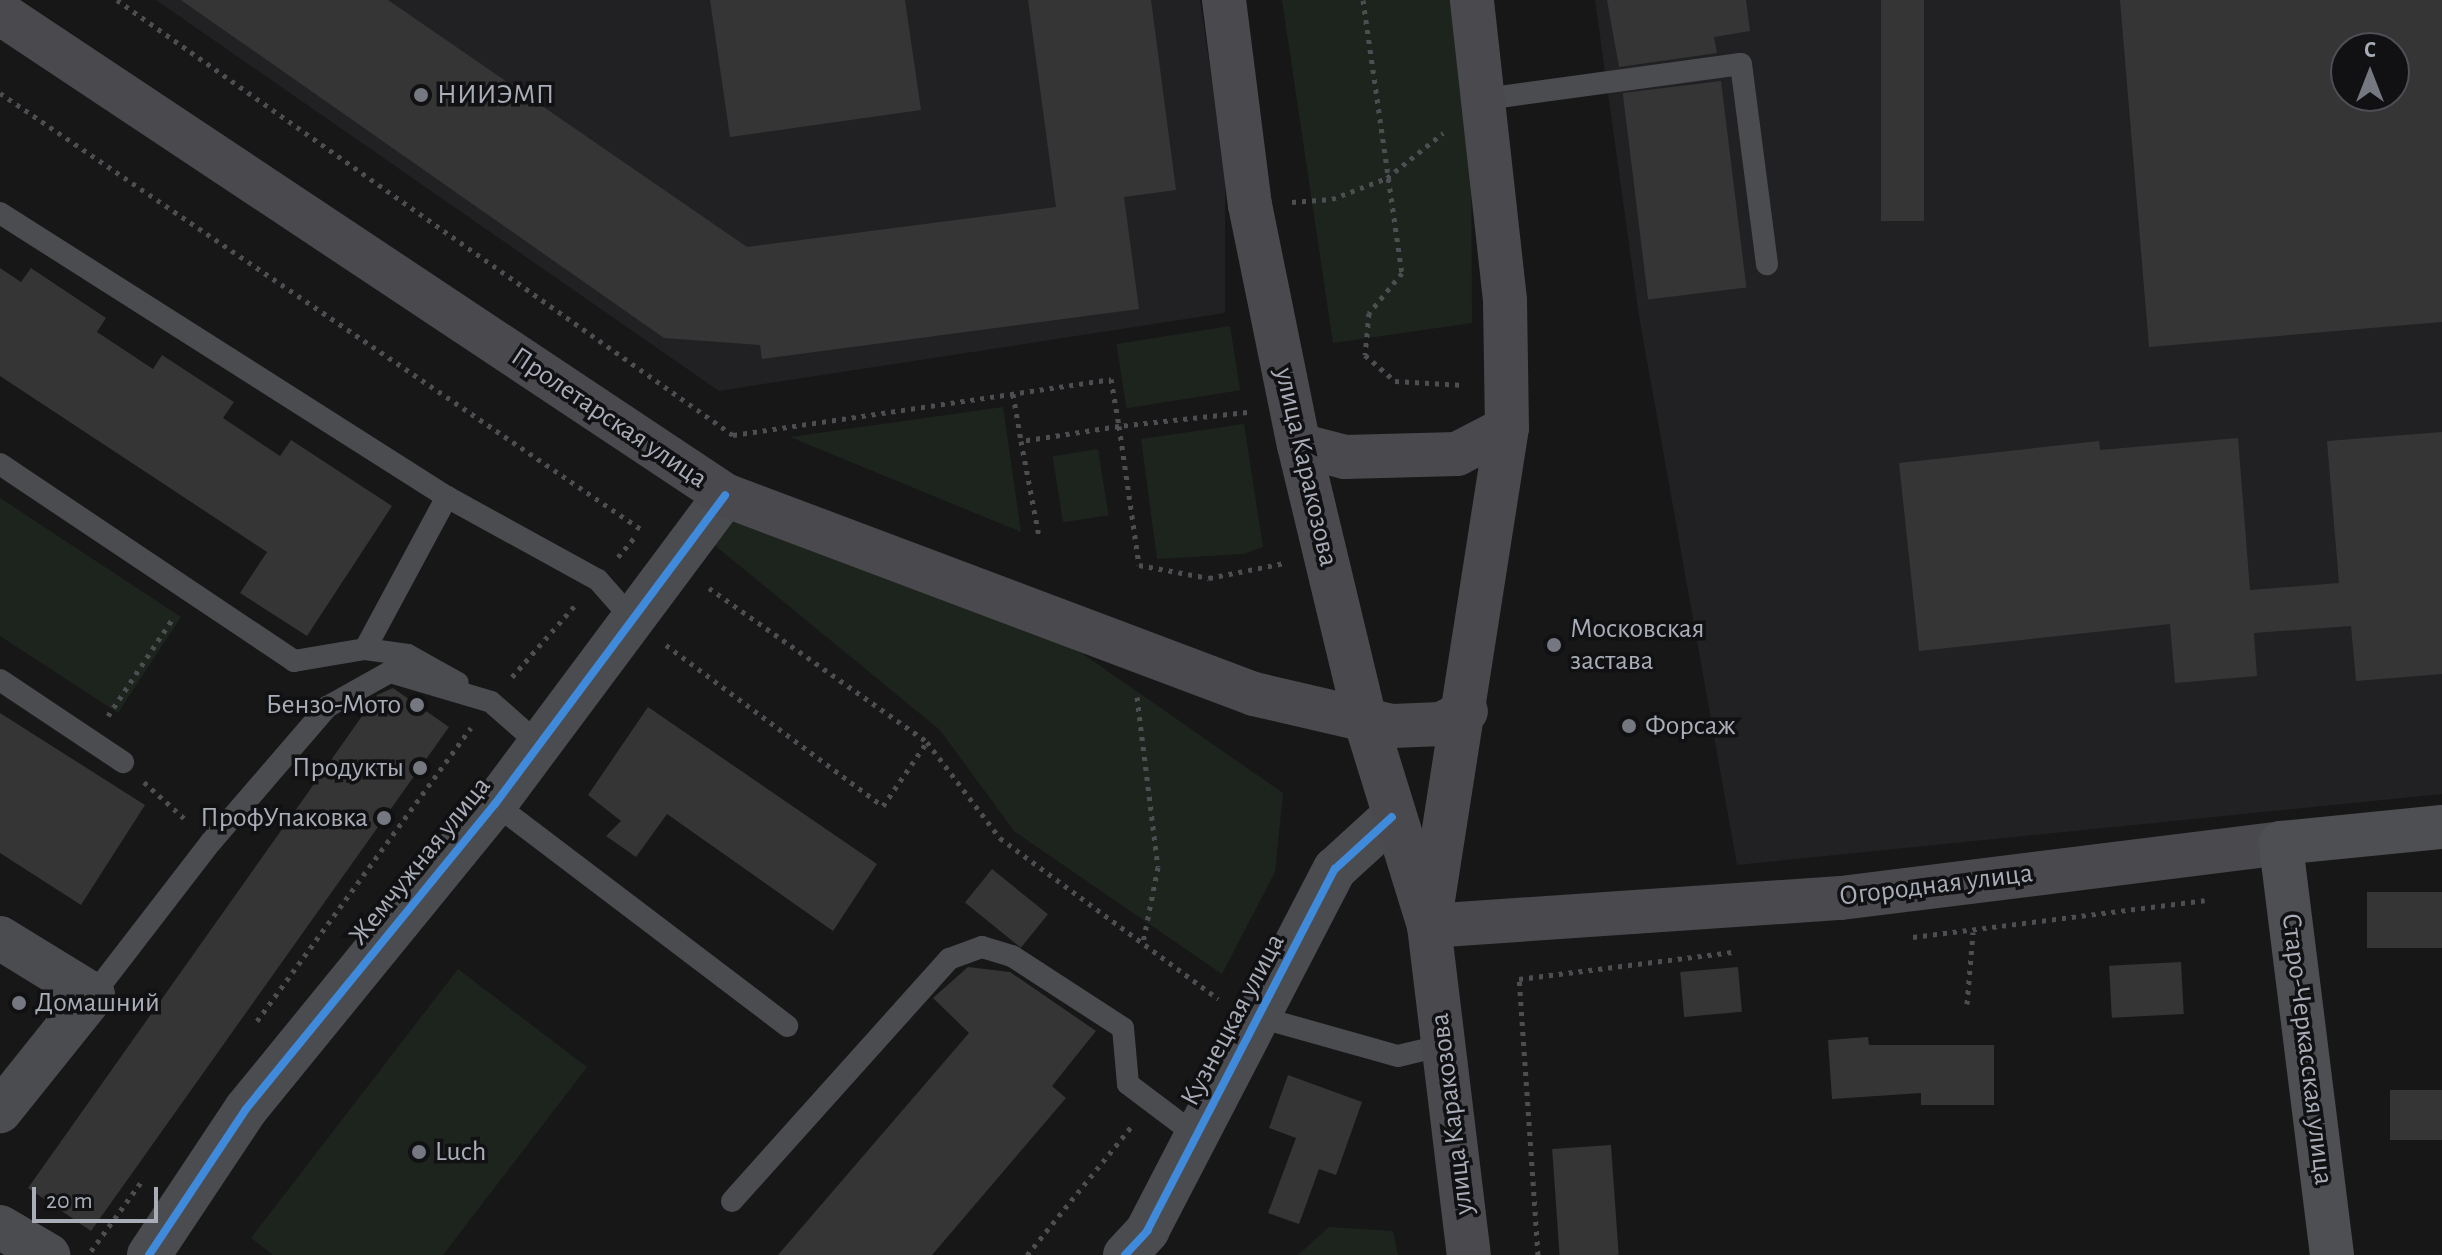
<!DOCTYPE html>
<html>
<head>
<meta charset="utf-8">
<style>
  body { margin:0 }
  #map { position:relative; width:2442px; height:1255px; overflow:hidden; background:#171717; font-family:"Alegreya Sans",sans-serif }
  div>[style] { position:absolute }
  .built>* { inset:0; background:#212123 }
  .green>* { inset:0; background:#1d241e; transform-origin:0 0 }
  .building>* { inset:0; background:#353536; transform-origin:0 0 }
  .path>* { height:5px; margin-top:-2.5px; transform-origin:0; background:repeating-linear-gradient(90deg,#4d4e52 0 4px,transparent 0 10px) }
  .lane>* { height:22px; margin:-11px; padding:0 11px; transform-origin:11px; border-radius:11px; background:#4b4c50 }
  .street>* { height:44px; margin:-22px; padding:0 22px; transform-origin:22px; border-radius:22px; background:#4b4c50 }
  .secondary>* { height:44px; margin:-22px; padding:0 22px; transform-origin:22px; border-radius:22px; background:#4a4a4e }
  .primary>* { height:44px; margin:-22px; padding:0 22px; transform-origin:22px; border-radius:22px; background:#4d4f52 }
  .cycleway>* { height:8px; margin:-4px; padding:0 4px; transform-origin:4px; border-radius:4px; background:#408adc }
  .dots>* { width:22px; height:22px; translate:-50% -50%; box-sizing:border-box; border:4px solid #111113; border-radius:50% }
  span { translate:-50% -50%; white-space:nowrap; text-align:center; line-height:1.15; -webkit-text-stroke:7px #111113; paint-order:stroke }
  .poi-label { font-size:28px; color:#a8adb8 }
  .left { translate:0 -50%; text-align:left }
  .right { translate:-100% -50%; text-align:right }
  .street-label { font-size:28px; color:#a8adb8 }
  .north { position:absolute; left:2330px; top:32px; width:80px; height:80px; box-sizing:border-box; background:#111113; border:2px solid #4d4f55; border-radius:50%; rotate:0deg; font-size:22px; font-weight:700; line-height:32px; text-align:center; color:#a8adb8 }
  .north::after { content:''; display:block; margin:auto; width:28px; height:36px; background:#757880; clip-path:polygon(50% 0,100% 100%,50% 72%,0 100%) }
  .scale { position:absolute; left:32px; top:1187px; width:126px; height:36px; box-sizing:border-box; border:4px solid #a8adb8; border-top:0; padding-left:10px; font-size:24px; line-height:28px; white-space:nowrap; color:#a8adb8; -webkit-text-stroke:6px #111113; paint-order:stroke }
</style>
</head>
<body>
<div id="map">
  <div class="built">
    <i style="clip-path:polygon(156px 0,1200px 0,1225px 171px,1225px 313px,719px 391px)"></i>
    <i style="clip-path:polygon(evenodd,1595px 0,2442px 0,2442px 794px,1737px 865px,1639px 316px,1595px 0,2346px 48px,2394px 48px,2394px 96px,2346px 96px,2346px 48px)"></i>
  </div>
  <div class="green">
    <i style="clip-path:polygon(1282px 0,1457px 0,1471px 107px,1472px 323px,1333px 343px)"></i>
    <i style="left:1230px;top:326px;width:65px;height:115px;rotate:81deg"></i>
    <i style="clip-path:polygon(1003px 407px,1021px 532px,790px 437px)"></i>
    <i style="clip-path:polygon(1244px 424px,1263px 547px,1244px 554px,1157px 559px,1141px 439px)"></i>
    <i style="left:1098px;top:449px;width:67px;height:46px;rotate:81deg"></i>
    <i style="clip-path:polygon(0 498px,181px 617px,118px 713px,0 636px)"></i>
    <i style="clip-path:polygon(738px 514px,1073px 647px,1283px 793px,1275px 872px,1222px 974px,1014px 831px,940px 730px,707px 539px)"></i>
    <i style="clip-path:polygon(458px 969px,587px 1067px,443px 1255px,273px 1255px,251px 1238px)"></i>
    <i style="clip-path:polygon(1329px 1227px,1393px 1231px,1398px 1255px,1298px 1255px)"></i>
  </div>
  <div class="building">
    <i style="clip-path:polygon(181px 0,388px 0,747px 247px,1056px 207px,1028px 0,1151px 0,1176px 190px,1124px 197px,1139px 309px,762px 359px,760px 345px,664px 338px)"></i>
    <i style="clip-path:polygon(710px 0,905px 0,921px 110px,730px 137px)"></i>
    <i style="clip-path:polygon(1607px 0,1746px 0,1750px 31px,1714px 37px,1717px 53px,1619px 67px)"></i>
    <i style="left:1881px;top:0;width:43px;height:221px"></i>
    <i style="clip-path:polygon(evenodd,2120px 0,2442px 0,2442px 322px,2149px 347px,2120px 0,2346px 48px,2394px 48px,2394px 96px,2346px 96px,2346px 48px)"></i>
    <i style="left:1721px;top:81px;width:208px;height:99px;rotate:83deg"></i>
    <i style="clip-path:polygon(0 268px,21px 282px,31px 268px,106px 318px,97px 332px,153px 369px,162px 355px,234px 402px,223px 418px,280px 456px,291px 440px,392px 506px,307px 636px,240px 593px,267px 552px,0 376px)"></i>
    <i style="clip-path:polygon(2442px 432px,2442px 674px,2356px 681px,2351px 626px,2254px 633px,2257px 676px,2175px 683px,2170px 624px,1919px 651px,1899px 463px,2099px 441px,2100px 450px,2238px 438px,2250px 590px,2339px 583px,2327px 441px)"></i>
    <i style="clip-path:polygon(393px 688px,449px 727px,91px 1231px,28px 1188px,377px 695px)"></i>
    <i style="clip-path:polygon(648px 707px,877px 864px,833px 931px,667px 814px,636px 857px,606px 836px,621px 821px,588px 795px)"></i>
    <i style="clip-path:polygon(0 713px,145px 805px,81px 905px,0 853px)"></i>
    <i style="left:992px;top:869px;width:72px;height:43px;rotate:39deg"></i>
    <i style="left:2442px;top:892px;width:56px;height:75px;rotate:90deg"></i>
    <i style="left:2181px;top:962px;width:52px;height:72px;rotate:87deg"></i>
    <i style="clip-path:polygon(968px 967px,1010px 972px,1096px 1031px,1052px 1086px,1066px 1098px,932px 1255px,778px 1255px,969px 1033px,933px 998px)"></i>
    <i style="left:1738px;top:967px;width:45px;height:58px;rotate:85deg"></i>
    <i style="clip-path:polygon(1868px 1037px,1869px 1045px,1994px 1045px,1994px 1105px,1921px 1105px,1921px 1093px,1832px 1099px,1828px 1040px)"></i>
    <i style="clip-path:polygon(1288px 1075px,1362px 1102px,1336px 1175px,1319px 1169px,1299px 1224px,1268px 1213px,1296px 1138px,1269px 1128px)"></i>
    <i style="left:2442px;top:1090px;width:50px;height:52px;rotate:90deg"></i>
    <i style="left:1611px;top:1145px;width:110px;height:59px;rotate:86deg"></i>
  </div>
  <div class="path">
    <i style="left:117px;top:0;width:754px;rotate:35.23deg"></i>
    <i style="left:733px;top:435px;width:382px;rotate:-8.4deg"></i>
    <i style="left:1111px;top:379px;width:48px;rotate:80.3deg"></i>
    <i style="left:1119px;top:426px;width:99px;rotate:171.3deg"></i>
    <i style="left:1021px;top:441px;width:97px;rotate:79.3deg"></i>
    <i style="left:1363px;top:0;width:276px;rotate:81.9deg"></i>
    <i style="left:1402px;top:273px;width:52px;rotate:129.5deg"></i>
    <i style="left:1369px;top:313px;width:42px;rotate:95.4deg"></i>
    <i style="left:1365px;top:355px;width:40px;rotate:41deg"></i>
    <i style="left:1395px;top:381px;width:69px;rotate:3.3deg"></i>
    <i style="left:0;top:93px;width:777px;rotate:34.24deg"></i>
    <i style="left:1292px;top:202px;width:40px;rotate:-4.3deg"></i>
    <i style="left:1332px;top:199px;width:59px;rotate:-20.9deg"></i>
    <i style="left:1387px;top:178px;width:72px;rotate:-38.8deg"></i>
    <i style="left:1013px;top:394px;width:48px;rotate:80.3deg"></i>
    <i style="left:1247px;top:412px;width:129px;rotate:173.8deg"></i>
    <i style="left:1119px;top:426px;width:140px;rotate:81.8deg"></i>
    <i style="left:1139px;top:565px;width:71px;rotate:10.5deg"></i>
    <i style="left:1209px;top:578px;width:77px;rotate:-11.2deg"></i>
    <i style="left:618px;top:557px;width:26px;rotate:-50deg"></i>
    <i style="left:709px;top:588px;width:267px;rotate:35.2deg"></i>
    <i style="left:927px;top:742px;width:121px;rotate:52.8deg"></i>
    <i style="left:1000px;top:838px;width:271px;rotate:36.4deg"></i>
    <i style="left:666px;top:645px;width:270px;rotate:36.6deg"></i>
    <i style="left:883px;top:806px;width:78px;rotate:-55.5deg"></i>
    <i style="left:512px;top:677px;width:98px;rotate:-48.7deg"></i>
    <i style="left:1137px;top:697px;width:171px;rotate:83deg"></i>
    <i style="left:1158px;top:867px;width:77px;rotate:101.2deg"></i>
    <i style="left:108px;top:716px;width:118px;rotate:-56.4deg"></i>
    <i style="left:144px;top:782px;width:58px;rotate:42.2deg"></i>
    <i style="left:1913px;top:937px;width:294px;rotate:-7.2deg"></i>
    <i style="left:1967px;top:1004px;width:72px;rotate:-85.2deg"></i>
    <i style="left:257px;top:1021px;width:363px;rotate:-53.9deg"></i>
    <i style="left:91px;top:1251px;width:90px;rotate:-54deg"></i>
    <i style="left:1027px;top:1255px;width:166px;rotate:-50.9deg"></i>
    <i style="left:1538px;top:1255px;width:277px;rotate:-93.9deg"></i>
    <i style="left:1519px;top:979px;width:215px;rotate:-7.2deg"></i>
  </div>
  <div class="lane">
    <i style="left:1485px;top:99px;width:258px;rotate:-7.8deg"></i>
    <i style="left:1741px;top:64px;width:202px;rotate:82.6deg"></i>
    <i style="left:0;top:213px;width:530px;rotate:32.43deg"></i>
    <i style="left:447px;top:497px;width:172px;rotate:28.8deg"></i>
    <i style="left:598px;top:580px;width:55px;rotate:48.7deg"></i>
    <i style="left:0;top:464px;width:354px;rotate:33.8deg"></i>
    <i style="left:294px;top:661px;width:72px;rotate:-9.6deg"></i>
    <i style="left:365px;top:649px;width:43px;rotate:7.9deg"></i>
    <i style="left:408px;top:655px;width:57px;rotate:29.2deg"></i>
    <i style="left:365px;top:649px;width:173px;rotate:-61.7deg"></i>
    <i style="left:0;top:680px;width:148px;rotate:33.7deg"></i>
    <i style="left:495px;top:804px;width:367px;rotate:37.2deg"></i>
    <i style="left:93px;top:995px;width:193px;rotate:-52.4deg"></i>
    <i style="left:211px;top:842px;width:178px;rotate:-49.3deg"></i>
    <i style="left:327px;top:707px;width:72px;rotate:-29.1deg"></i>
    <i style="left:390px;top:672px;width:105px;rotate:16.5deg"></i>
    <i style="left:491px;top:702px;width:65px;rotate:41.3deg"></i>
    <i style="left:1259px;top:1017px;width:144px;rotate:15.7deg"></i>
    <i style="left:1398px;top:1056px;width:47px;rotate:-13.4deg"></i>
    <i style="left:732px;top:1201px;width:325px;rotate:-48.1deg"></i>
    <i style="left:949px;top:959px;width:35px;rotate:-20deg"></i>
    <i style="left:982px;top:947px;width:31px;rotate:17deg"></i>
    <i style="left:1012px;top:956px;width:132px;rotate:33deg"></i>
    <i style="left:1123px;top:1028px;width:56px;rotate:84.9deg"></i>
    <i style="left:1128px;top:1084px;width:86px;rotate:37deg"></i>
  </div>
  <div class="street">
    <i style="left:0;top:938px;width:109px;rotate:31.5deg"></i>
    <i style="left:93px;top:995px;width:149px;rotate:128.7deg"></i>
    <i style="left:0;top:1227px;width:56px;rotate:30.3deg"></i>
    <i style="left:149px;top:1255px;width:175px;rotate:-56.4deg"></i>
    <i style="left:246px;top:1109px;width:394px;rotate:-50.8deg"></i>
    <i style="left:495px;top:804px;width:385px;rotate:-53.3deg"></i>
    <i style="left:1125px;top:1255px;width:33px;rotate:-47deg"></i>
    <i style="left:1147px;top:1231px;width:408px;rotate:-62.6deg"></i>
    <i style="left:1335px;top:869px;width:77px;rotate:-42.4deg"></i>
  </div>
  <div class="secondary">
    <i style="left:1224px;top:0;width:207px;rotate:82.8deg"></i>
    <i style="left:1250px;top:205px;width:245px;rotate:78.5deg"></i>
    <i style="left:1299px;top:445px;width:282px;rotate:76.5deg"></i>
    <i style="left:1365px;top:719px;width:217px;rotate:72.8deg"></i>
    <i style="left:1429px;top:926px;width:331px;rotate:83.1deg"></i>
    <i style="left:0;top:13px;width:871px;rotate:33.62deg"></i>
    <i style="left:725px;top:495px;width:565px;rotate:20.62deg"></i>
    <i style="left:1254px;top:694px;width:142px;rotate:13.1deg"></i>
    <i style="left:1392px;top:726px;width:49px;rotate:-2.3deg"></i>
    <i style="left:1441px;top:724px;width:28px;rotate:-27deg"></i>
    <i style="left:1299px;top:445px;width:48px;rotate:14.6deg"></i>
    <i style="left:1345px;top:457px;width:112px;rotate:-1.5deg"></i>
    <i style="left:1457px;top:454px;width:56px;rotate:-27.5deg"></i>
    <i style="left:1430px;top:919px;width:497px;rotate:-81.1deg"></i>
    <i style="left:1507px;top:428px;width:128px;rotate:-90.9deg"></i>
    <i style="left:1505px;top:300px;width:302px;rotate:-96.3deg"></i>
    <i style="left:1429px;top:926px;width:413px;rotate:-3.9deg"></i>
    <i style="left:1841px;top:898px;width:443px;rotate:-7.1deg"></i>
  </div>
  <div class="primary">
    <i style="left:2332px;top:1255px;width:415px;rotate:-97.1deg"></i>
    <i style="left:2281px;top:843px;width:162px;rotate:-5.7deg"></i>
  </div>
  <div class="cycleway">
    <i style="left:149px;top:1255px;width:175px;rotate:-56.4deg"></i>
    <i style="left:246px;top:1109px;width:394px;rotate:-50.8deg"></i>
    <i style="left:495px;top:804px;width:385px;rotate:-53.3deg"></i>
    <i style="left:1125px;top:1255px;width:33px;rotate:-47deg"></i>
    <i style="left:1147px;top:1231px;width:408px;rotate:-62.6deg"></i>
    <i style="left:1335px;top:869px;width:77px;rotate:-42.4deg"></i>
  </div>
  <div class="dots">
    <i style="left:421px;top:95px;background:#757880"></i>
    <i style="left:1554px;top:645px;background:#757880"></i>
    <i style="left:417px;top:705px;background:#757880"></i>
    <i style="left:1629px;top:726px;background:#757880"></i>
    <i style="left:420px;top:768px;background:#757880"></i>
    <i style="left:384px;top:818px;background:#757880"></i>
    <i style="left:19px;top:1003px;background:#757880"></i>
    <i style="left:419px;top:1152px;background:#757880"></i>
  </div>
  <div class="poi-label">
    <span class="left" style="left:437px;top:95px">НИИЭМП</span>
    <span class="left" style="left:1570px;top:645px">Московская<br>застава</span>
    <span class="right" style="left:401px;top:705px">Бензо-Мото</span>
    <span class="left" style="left:1645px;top:726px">Форсаж</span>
    <span class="right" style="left:404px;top:768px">Продукты</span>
    <span class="right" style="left:368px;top:818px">ПрофУпаковка</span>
    <span class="left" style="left:35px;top:1003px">Домашний</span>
    <span class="left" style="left:435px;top:1152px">Luch</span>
  </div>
  <div class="street-label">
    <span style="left:609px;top:418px;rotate:34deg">Пролетарская улица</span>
    <span style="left:1306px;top:467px;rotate:77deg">улица Каракозова</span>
    <span style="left:420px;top:861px;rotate:-51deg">Жемчужная улица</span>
    <span style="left:1936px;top:885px;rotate:-7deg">Огородная улица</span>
    <span style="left:1233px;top:1020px;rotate:-62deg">Кузнецкая улица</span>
    <span style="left:2307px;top:1049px;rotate:83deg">Старо-Черкасская улица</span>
    <span style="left:1452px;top:1114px;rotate:-97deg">улица Каракозова</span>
  </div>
  <div class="north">С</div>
  <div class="scale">20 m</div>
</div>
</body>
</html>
